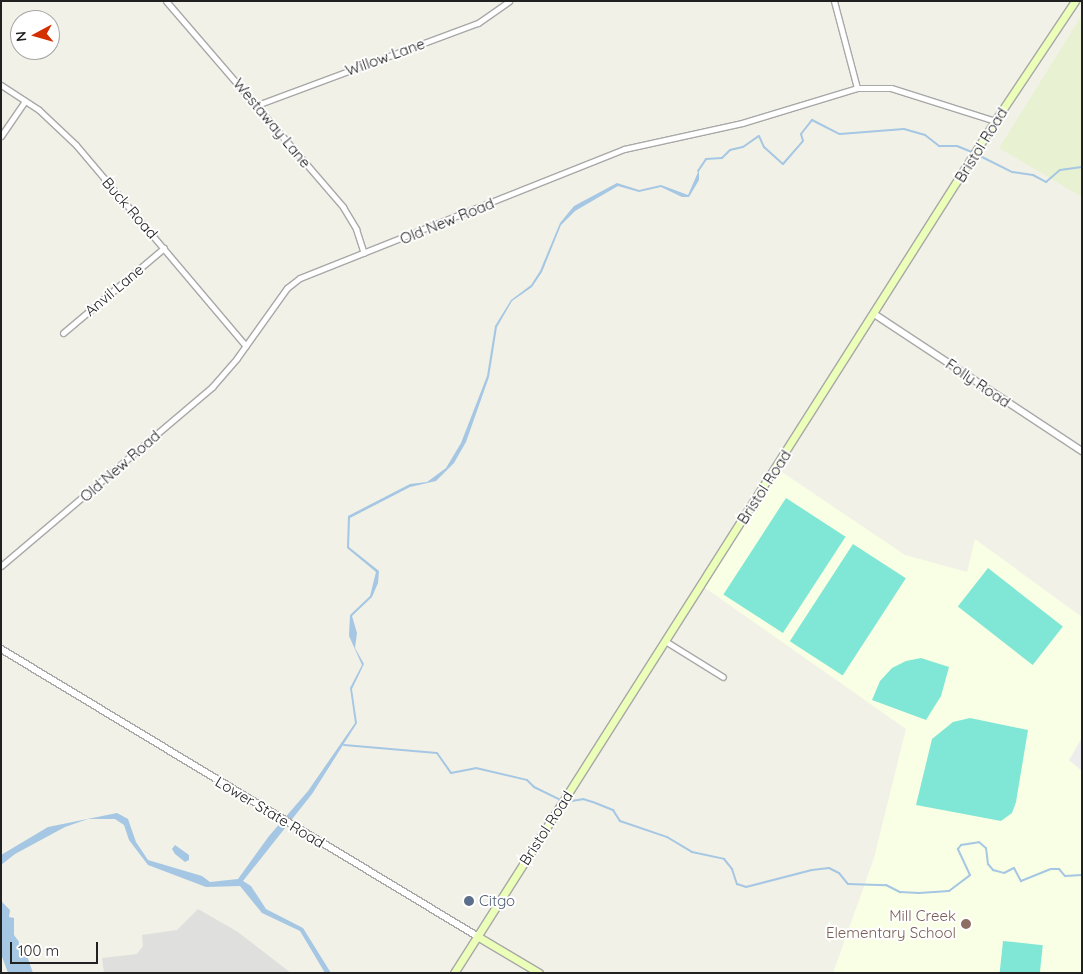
<!DOCTYPE html>
<html>
<head>
<meta charset="utf-8">
<style>
  body { margin:0 }
  #map { position:relative; width:1083px; height:974px; overflow:hidden; background:#f2f1e7; font-family:Quicksand,sans-serif }
  div>[style] { position:absolute }
  .residential>* { inset:0; background:#dfdfde }
  .education>* { inset:0; background:#f9ffe4 }
  .farmland>* { inset:0; background:#e8f2d2 }
  .pitch>* { inset:0; background:#80e7d6; transform-origin:0 0 }
  .parking>* { inset:0; background:#ededed }
  .water>* { inset:0; background:#a5c7e3 }
  .stream>* { height:2px; margin:-1px; padding:0 1px; transform-origin:1px; border-radius:1px; background:#a5c7e3 }
  .roads { filter:drop-shadow(1px 0 #a8a8a8) drop-shadow(-1px 0 #a8a8a8) drop-shadow(0 1px #a8a8a8) drop-shadow(0 -1px #a8a8a8) }
  .minor>* { height:5px; margin:-2.5px; padding:0 2.5px; transform-origin:2.5px; border-radius:2.5px; background:#fff }
  .tertiary>* { height:6px; margin:-3px; padding:0 3px; transform-origin:3px; border-radius:3px; background:#fff }
  .secondary>* { height:7px; margin:-3.5px; padding:0 3.5px; transform-origin:3.5px; border-radius:3.5px; background:#ecffb9 }
  .dots>* { width:14px; height:14px; translate:-50% -50%; box-sizing:border-box; border:2px solid #fff; border-radius:50% }
  span { translate:-50% -50%; white-space:nowrap; text-align:center; line-height:1.15; -webkit-text-stroke:4px #fff; paint-order:stroke }
  .street-label { font-size:15px; color:#212121 }
  .service-label { font-size:15px; color:#4e5e75 }
  .left { translate:0 -50%; text-align:left }
  .education-label { font-size:15px; color:#785e54 }
  .right { translate:-100% -50%; text-align:right }
  .frame { position:absolute; inset:0; border:2px solid #212121; pointer-events:none }
  .north { position:absolute; left:10px; top:10px; width:50px; height:50px; box-sizing:border-box; background:#fff; border:1px solid #a6a6a6; border-radius:50%; rotate:264deg; font-size:14px; font-weight:700; line-height:20px; text-align:center; color:#212121 }
  .north::after { content:''; display:block; margin:auto; width:18px; height:22px; background:#d32f00; clip-path:polygon(50% 0,100% 100%,50% 72%,0 100%) }
  .scale { position:absolute; left:10px; top:942px; width:88px; height:22px; box-sizing:border-box; border:2px solid #212121; border-top:0; padding-left:6px; font-size:15px; line-height:18px; white-space:nowrap; color:#212121; -webkit-text-stroke:4px #fff; paint-order:stroke }
</style>
</head>
<body>
<div id="map">
  <div class="residential">
    <i style="clip-path:polygon(198px 909px,238px 932px,291px 973px,104px 973px,102px 958px,137px 954px,143px 946px,142px 935px,177px 930px)"></i>
  </div>
  <div class="education">
    <i style="clip-path:polygon(776px 468px,905px 555px,967px 572px,975px 539px,1082px 617px,1082px 973px,833px 973px,874px 858px,906px 729px,701px 585px)"></i>
  </div>
  <div class="farmland">
    <i style="clip-path:polygon(1082px 15px,1082px 197px,999px 148px)"></i>
  </div>
  <div class="pitch">
    <i style="left:786px;top:498px;width:71px;height:115px;rotate:33deg"></i>
    <i style="left:853px;top:544px;width:63px;height:116px;rotate:33deg"></i>
    <i style="left:988px;top:568px;width:95px;height:49px;rotate:38deg"></i>
    <i style="clip-path:polygon(921px 658px,949px 667px,941px 696px,926px 720px,872px 700px,880px 681px,892px 668px,906px 661px)"></i>
    <i style="clip-path:polygon(970px 718px,1028px 730px,1016px 802px,1012px 813px,1001px 821px,916px 805px,932px 739px,953px 722px)"></i>
    <i style="left:1003px;top:941px;width:40px;height:32px;rotate:6deg"></i>
  </div>
  <div class="parking">
    <i style="clip-path:polygon(1082px 738px,1082px 771px,1069px 760px)"></i>
  </div>
  <div class="water">
    <i style="clip-path:polygon(699px 170px,699px 180px,689px 197px,682px 197px,661px 187px,639px 192px,618px 186px,575px 211px,561px 225px,542px 272px,532px 287px,512px 301px,497px 327px,489px 377px,466px 442px,454px 463px,436px 481px,410px 487px,350px 518px,349px 547px,379px 571px,378px 583px,372px 597px,352px 616px,357px 633px,355px 648px,364px 664px,352px 689px,357px 723px,312px 794px,243px 881px,251px 886px,266px 909px,303px 928px,331px 973px,325px 973px,300px 931px,262px 913px,240px 886px,206px 887px,148px 865px,129px 840px,124px 825px,115px 819px,88px 819px,65px 827px,15px 854px,1px 865px,1px 855px,48px 827px,117px 813px,128px 819px,136px 842px,148px 860px,202px 876px,210px 882px,238px 879px,269px 836px,308px 791px,355px 723px,350px 688px,362px 665px,349px 636px,350px 615px,370px 596px,376px 572px,347px 548px,348px 516px,410px 484px,427px 482px,446px 468px,461px 443px,487px 376px,495px 326px,511px 300px,531px 285px,540px 271px,560px 223px,574px 206px,617px 183px,639px 190px,661px 185px,688px 195px)"></i>
    <i style="clip-path:polygon(175px 845px,189px 855px,189px 860px,185px 862px,175px 854px,172px 849px)"></i>
    <i style="clip-path:polygon(1px 901px,10px 910px,9px 917px,14px 918px,14px 935px,25px 950px,33px 973px,8px 973px,1px 954px)"></i>
  </div>
  <div class="stream">
    <i style="left:976px;top:154px;width:40px;rotate:26.6deg"></i>
    <i style="left:1012px;top:172px;width:21px;rotate:8deg"></i>
    <i style="left:1033px;top:175px;width:15px;rotate:28deg"></i>
    <i style="left:1046px;top:182px;width:18px;rotate:-41deg"></i>
    <i style="left:1060px;top:170px;width:22px;rotate:-8deg"></i>
    <i style="left:698px;top:171px;width:14px;rotate:-56deg"></i>
    <i style="left:706px;top:159px;width:16px;rotate:-4deg"></i>
    <i style="left:722px;top:158px;width:11px;rotate:-45deg"></i>
    <i style="left:730px;top:150px;width:13px;rotate:-13deg"></i>
    <i style="left:743px;top:147px;width:19px;rotate:-35deg"></i>
    <i style="left:759px;top:136px;width:12px;rotate:66deg"></i>
    <i style="left:764px;top:147px;width:25px;rotate:42deg"></i>
    <i style="left:783px;top:164px;width:30px;rotate:-49deg"></i>
    <i style="left:803px;top:141px;width:7px;rotate:-106deg"></i>
    <i style="left:801px;top:134px;width:18px;rotate:-52deg"></i>
    <i style="left:812px;top:120px;width:31px;rotate:27deg"></i>
    <i style="left:840px;top:134px;width:64px;rotate:-4.5deg"></i>
    <i style="left:904px;top:129px;width:22px;rotate:16deg"></i>
    <i style="left:925px;top:135px;width:18px;rotate:38deg"></i>
    <i style="left:939px;top:146px;width:18px"></i>
    <i style="left:957px;top:146px;width:16px;rotate:22deg"></i>
    <i style="left:344px;top:745px;width:93px;rotate:4.9deg"></i>
    <i style="left:437px;top:753px;width:24px;rotate:55deg"></i>
    <i style="left:451px;top:773px;width:25px;rotate:-11deg"></i>
    <i style="left:476px;top:768px;width:52px;rotate:13.2deg"></i>
    <i style="left:527px;top:780px;width:10px;rotate:45deg"></i>
    <i style="left:534px;top:787px;width:30px;rotate:26deg"></i>
    <i style="left:565px;top:802px;width:18px;rotate:-9deg"></i>
    <i style="left:583px;top:799px;width:10px;rotate:17deg"></i>
    <i style="left:593px;top:802px;width:22px;rotate:22deg"></i>
    <i style="left:613px;top:810px;width:13px;rotate:58deg"></i>
    <i style="left:620px;top:821px;width:50px;rotate:18.8deg"></i>
    <i style="left:667px;top:837px;width:29px;rotate:31deg"></i>
    <i style="left:692px;top:852px;width:33px;rotate:12deg"></i>
    <i style="left:724px;top:859px;width:13px;rotate:51deg"></i>
    <i style="left:732px;top:869px;width:16px;rotate:72deg"></i>
    <i style="left:737px;top:884px;width:9px;rotate:18deg"></i>
    <i style="left:746px;top:887px;width:68px;rotate:-14.4deg"></i>
    <i style="left:812px;top:870px;width:17px;rotate:-7deg"></i>
    <i style="left:829px;top:868px;width:11px;rotate:27deg"></i>
    <i style="left:839px;top:873px;width:14px;rotate:51deg"></i>
    <i style="left:848px;top:884px;width:38px;rotate:2deg"></i>
    <i style="left:886px;top:885px;width:16px;rotate:27deg"></i>
    <i style="left:900px;top:892px;width:19px;rotate:3deg"></i>
    <i style="left:919px;top:893px;width:30px;rotate:-4deg"></i>
    <i style="left:949px;top:891px;width:26px;rotate:-37deg"></i>
    <i style="left:970px;top:875px;width:29px;rotate:-115deg"></i>
    <i style="left:958px;top:849px;width:5px;rotate:-53deg"></i>
    <i style="left:961px;top:845px;width:18px;rotate:-9deg"></i>
    <i style="left:979px;top:842px;width:9px;rotate:41deg"></i>
    <i style="left:986px;top:848px;width:16px;rotate:83deg"></i>
    <i style="left:988px;top:864px;width:8px;rotate:50deg"></i>
    <i style="left:993px;top:870px;width:11px;rotate:15deg"></i>
    <i style="left:1004px;top:873px;width:11px;rotate:-27deg"></i>
    <i style="left:1014px;top:868px;width:15px;rotate:62deg"></i>
    <i style="left:1021px;top:881px;width:32px;rotate:-22deg"></i>
    <i style="left:1051px;top:869px;width:8px"></i>
    <i style="left:1059px;top:869px;width:9px;rotate:49deg"></i>
    <i style="left:1065px;top:876px;width:17px;rotate:-3deg"></i>
  </div>
  <div class="roads">
    <div class="minor">
      <i style="left:166px;top:1px;width:272px;rotate:49.3deg"></i>
      <i style="left:343px;top:207px;width:26px;rotate:59deg"></i>
      <i style="left:356px;top:229px;width:25px;rotate:72deg"></i>
      <i style="left:834px;top:1px;width:90px;rotate:75.2deg"></i>
      <i style="left:1px;top:85px;width:45px;rotate:33.3deg"></i>
      <i style="left:39px;top:110px;width:51px;rotate:43.4deg"></i>
      <i style="left:76px;top:145px;width:263px;rotate:49.8deg"></i>
      <i style="left:257px;top:105px;width:236px;rotate:-20.4deg"></i>
      <i style="left:478px;top:23px;width:38px;rotate:-35deg"></i>
      <i style="left:1px;top:136px;width:42px;rotate:-55.6deg"></i>
      <i style="left:63px;top:333px;width:132px;rotate:-40.1deg"></i>
      <i style="left:1px;top:566px;width:277px;rotate:-40.3deg"></i>
      <i style="left:212px;top:387px;width:38px;rotate:-49deg"></i>
      <i style="left:237px;top:358px;width:86px;rotate:-54.5deg"></i>
      <i style="left:287px;top:288px;width:16px;rotate:-38deg"></i>
      <i style="left:300px;top:278px;width:349px;rotate:-21.7deg"></i>
      <i style="left:624px;top:149px;width:121px;rotate:-12.4deg"></i>
      <i style="left:742px;top:123px;width:120px;rotate:-16.9deg"></i>
      <i style="left:857px;top:88px;width:34px"></i>
      <i style="left:891px;top:88px;width:109px;rotate:17.6deg"></i>
      <i style="left:665px;top:641px;width:68px;rotate:31.8deg"></i>
    </div>
    <div class="tertiary">
      <i style="left:874px;top:314px;width:249px;rotate:33.4deg"></i>
      <i style="left:1px;top:649px;width:556px;rotate:31.09deg"></i>
    </div>
    <div class="secondary">
      <i style="left:477px;top:936px;width:72px;rotate:30.8deg"></i>
      <i style="left:454px;top:973px;width:1009px;rotate:-57.59deg"></i>
      <i style="left:995px;top:121px;width:144px;rotate:-56.3deg"></i>
    </div>
  </div>
  <div class="dots">
    <i style="left:469px;top:901px;background:#5c6f8a"></i>
    <i style="left:966px;top:924px;background:#8d6e63"></i>
  </div>
  <div class="street-label">
    <span style="left:385px;top:57px;rotate:-20deg">Willow Lane</span>
    <span style="left:272px;top:123px;rotate:50deg">Westaway Lane</span>
    <span style="left:981px;top:145px;rotate:-58deg">Bristol Road</span>
    <span style="left:130px;top:208px;rotate:49deg">Buck Road</span>
    <span style="left:447px;top:221px;rotate:-22deg">Old New Road</span>
    <span style="left:114px;top:290px;rotate:-40deg">Anvil Lane</span>
    <span style="left:978px;top:383px;rotate:34deg">Folly Road</span>
    <span style="left:120px;top:466px;rotate:-41deg">Old New Road</span>
    <span style="left:764px;top:487px;rotate:-57deg">Bristol Road</span>
    <span style="left:270px;top:812px;rotate:31deg">Lower State Road</span>
    <span style="left:546px;top:828px;rotate:-57deg">Bristol Road</span>
  </div>
  <div class="service-label">
    <span class="left" style="left:479px;top:901px">Citgo</span>
  </div>
  <div class="education-label">
    <span class="right" style="left:956px;top:924px">Mill Creek<br>Elementary School</span>
  </div>
  <div class="frame"></div>
  <div class="north">N</div>
  <div class="scale">100 m</div>
</div>
</body>
</html>
